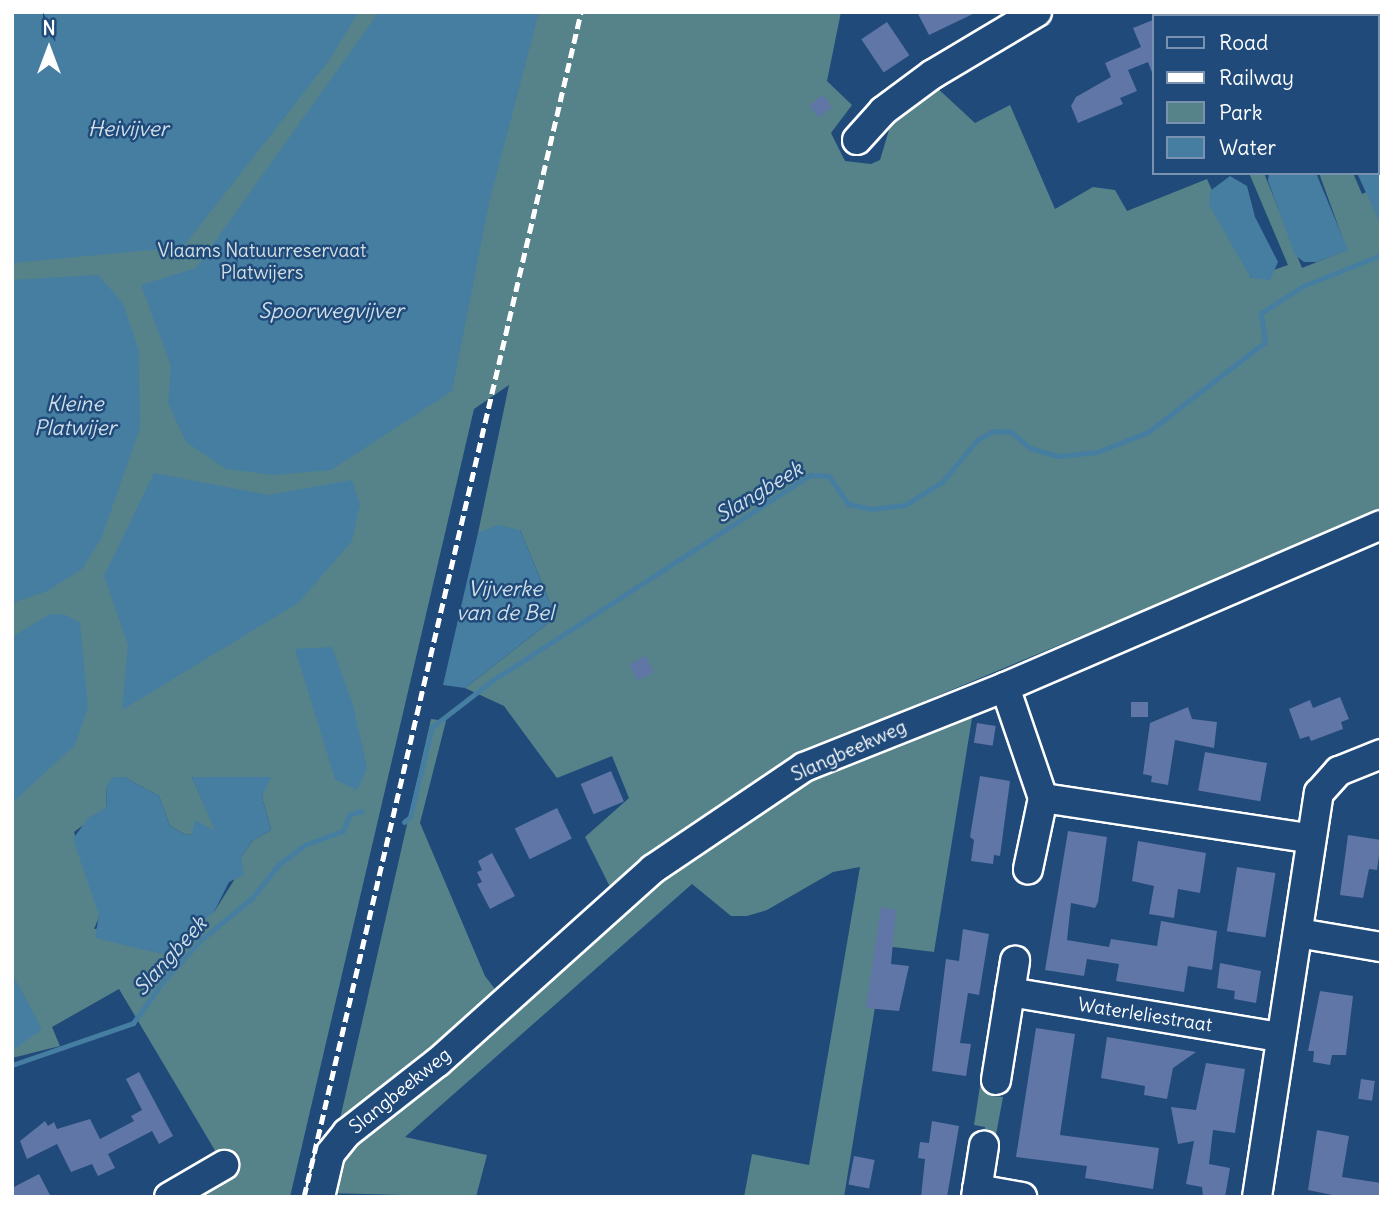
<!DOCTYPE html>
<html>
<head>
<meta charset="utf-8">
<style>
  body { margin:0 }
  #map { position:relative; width:1393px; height:1209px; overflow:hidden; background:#1f4a7a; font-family:Delius,sans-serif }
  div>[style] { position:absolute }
  .green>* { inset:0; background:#568289 }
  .water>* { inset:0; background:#467ea2 }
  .stream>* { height:5px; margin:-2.5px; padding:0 2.5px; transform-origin:2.5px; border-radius:2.5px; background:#467ea2 }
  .building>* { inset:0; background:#5f76a7; transform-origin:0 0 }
  .roads { filter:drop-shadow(2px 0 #fff) drop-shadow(-2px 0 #fff) drop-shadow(0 2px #fff) drop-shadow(0 -2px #fff) }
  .minor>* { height:28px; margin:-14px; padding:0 14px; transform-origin:14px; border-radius:14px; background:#1f4a7a }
  .rail>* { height:5px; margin-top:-2.5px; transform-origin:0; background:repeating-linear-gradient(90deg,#fff 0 10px,transparent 0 15px) }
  span { translate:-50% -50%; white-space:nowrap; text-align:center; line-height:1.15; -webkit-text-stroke:5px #1f4a7a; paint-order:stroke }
  .park-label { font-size:19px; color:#d5e0e2 }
  .street-label { font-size:19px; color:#fff }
  .water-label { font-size:21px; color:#d1dfe8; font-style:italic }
  .frame { position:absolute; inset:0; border:14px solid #fff; pointer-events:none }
  .legend { position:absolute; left:1152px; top:14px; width:228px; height:161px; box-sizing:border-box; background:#1f4a7a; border:2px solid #7992af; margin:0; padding:9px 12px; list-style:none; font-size:21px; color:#fff }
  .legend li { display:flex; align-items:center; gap:14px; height:35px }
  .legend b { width:35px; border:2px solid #7992af }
  .north { position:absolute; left:14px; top:14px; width:70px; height:70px; -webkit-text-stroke:5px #1f4a7a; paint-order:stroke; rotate:0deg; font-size:19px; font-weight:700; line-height:28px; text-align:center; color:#fff }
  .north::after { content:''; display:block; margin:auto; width:24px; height:32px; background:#fff; clip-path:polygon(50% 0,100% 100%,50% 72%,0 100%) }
</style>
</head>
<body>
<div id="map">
  <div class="green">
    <i style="clip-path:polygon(evenodd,12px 12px,841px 12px,827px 81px,852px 105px,831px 133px,845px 161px,871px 164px,880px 160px,892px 120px,935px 86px,975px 123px,1010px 105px,1055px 209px,1093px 187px,1115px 190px,1127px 211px,1207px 179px,1251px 278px,1288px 265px,1249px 173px,1264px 173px,1302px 268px,1347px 250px,1319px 173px,1353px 173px,1362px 194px,1381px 185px,1381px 511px,800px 753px,612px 891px,585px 837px,629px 798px,612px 756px,557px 778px,504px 706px,465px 688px,556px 617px,520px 530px,478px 533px,509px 385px,474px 409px,290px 1197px,185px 1197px,226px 1169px,119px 989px,52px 1027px,60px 1046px,12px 1058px,12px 12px,124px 777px,159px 796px,170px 826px,186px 835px,216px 831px,192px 777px,265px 788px,262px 797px,271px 830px,253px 840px,241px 857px,236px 877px,214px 912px,94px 929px,100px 915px,74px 832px,106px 808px,107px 786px,124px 777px)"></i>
    <i style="clip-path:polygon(973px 712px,934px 952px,885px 946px,844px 1197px,744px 1197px,752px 1154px,809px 1165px,860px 867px,833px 872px,767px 910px,747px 916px,731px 916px,692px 884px,405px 1137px,487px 1155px,476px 1197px,328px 1193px,339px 1160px,385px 1110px,715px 840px,807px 779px)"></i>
    <i style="clip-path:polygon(431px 719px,446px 721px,420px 823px,485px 976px,498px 993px,337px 1132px)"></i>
    <i style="clip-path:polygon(980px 1086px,994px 1088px,993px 1096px,1003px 1097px,995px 1140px,983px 1139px,985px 1127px,974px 1125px)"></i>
  </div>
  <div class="water">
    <i style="clip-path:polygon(12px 12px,359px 12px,327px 63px,183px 247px,12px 263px)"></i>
    <i style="clip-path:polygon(379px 12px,539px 12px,489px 203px,452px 391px,331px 470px,273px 475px,226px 469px,186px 442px,168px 403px,171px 366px,141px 285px,196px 268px)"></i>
    <i style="clip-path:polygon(1377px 144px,1381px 144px,1381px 225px,1357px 173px,1377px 173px)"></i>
    <i style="clip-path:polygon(1269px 173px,1316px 173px,1348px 250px,1317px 262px,1304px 262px,1295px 255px,1268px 181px)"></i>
    <i style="clip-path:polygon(1230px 176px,1247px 186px,1255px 217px,1278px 262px,1270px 280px,1251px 278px,1209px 205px,1210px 191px)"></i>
    <i style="clip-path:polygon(98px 275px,123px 303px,139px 351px,140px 428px,101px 539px,82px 569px,47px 591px,12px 603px,12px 280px)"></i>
    <i style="clip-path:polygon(154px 473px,268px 495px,352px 480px,360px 504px,352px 541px,298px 603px,122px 710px,128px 645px,104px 576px)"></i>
    <i style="clip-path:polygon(498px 525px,520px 530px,556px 617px,465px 688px,443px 685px,478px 533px)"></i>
    <i style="clip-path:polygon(50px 614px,66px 615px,80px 623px,88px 707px,75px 745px,12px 803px,12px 637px)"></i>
    <i style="clip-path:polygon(332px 647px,353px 705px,367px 768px,357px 790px,335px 779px,295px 649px)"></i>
    <i style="clip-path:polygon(113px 777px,124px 777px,159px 796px,170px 826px,186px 835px,192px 834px,195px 820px,215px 831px,192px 777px,271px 777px,262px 797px,271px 830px,253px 840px,241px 857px,244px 875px,229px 882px,214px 912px,162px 954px,95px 938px,99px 915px,73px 839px,88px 818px,106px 808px,107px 786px)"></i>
    <i style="clip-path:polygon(12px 973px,42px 1029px,12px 1051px)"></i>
  </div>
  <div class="stream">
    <i style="left:404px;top:822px;width:8px;rotate:-40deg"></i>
    <i style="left:410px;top:817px;width:93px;rotate:-76.3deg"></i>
    <i style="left:432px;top:727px;width:77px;rotate:-37.6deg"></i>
    <i style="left:493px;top:680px;width:378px;rotate:-32.9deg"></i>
    <i style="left:810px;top:475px;width:19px;rotate:3deg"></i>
    <i style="left:829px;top:476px;width:34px;rotate:56deg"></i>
    <i style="left:848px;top:504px;width:24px;rotate:12deg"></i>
    <i style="left:871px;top:509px;width:34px;rotate:-7deg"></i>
    <i style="left:905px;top:505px;width:44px;rotate:-31.9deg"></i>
    <i style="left:942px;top:482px;width:55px;rotate:-50.2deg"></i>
    <i style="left:977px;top:440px;width:18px;rotate:-29deg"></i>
    <i style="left:993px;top:431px;width:18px;rotate:3deg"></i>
    <i style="left:1011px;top:432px;width:25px;rotate:40deg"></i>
    <i style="left:1030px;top:448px;width:29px;rotate:16deg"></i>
    <i style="left:1058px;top:456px;width:39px;rotate:-6deg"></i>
    <i style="left:1097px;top:452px;width:55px;rotate:-21.4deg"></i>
    <i style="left:1148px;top:432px;width:148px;rotate:-37.6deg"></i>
    <i style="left:1265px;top:342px;width:29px;rotate:-98deg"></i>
    <i style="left:1261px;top:313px;width:50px;rotate:-32.7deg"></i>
    <i style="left:1303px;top:286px;width:84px;rotate:-21.7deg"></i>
    <i style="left:12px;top:1065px;width:128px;rotate:-19.1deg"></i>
    <i style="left:133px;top:1023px;width:53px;rotate:-54.2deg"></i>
    <i style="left:164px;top:980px;width:56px;rotate:-47.2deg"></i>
    <i style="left:202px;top:939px;width:65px;rotate:-39.4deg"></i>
    <i style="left:252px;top:898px;width:43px;rotate:-51.5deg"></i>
    <i style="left:279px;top:864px;width:34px;rotate:-36deg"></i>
    <i style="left:307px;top:844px;width:38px;rotate:-20deg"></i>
    <i style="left:343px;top:831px;width:18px;rotate:-68deg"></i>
    <i style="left:350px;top:814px;width:12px;rotate:-14deg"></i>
  </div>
  <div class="building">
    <i style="clip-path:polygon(917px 12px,977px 12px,929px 35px)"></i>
    <i style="clip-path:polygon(1153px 20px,1153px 75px,1148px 62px,1128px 70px,1137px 91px,1120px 98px,1123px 104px,1078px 123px,1071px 106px,1076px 97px,1111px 77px,1105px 63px,1141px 47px,1133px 28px)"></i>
    <i style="left:887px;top:22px;width:40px;height:31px;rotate:56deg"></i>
    <i style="left:823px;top:95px;width:15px;height:17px;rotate:53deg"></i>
    <i style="left:645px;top:656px;width:18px;height:18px;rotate:61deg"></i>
    <i style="clip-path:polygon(1340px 697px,1349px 719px,1341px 722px,1343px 729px,1311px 741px,1309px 736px,1300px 739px,1289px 709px,1310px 700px,1313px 708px)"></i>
    <i style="left:1131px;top:702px;width:17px;height:15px"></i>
    <i style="clip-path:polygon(1188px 707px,1192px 719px,1217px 722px,1214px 748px,1175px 740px,1168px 785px,1151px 782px,1152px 776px,1143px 774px,1150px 723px)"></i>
    <i style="left:977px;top:723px;width:19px;height:20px;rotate:9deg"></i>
    <i style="left:1205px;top:752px;width:63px;height:39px;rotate:10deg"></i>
    <i style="left:611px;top:771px;width:33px;height:33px;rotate:67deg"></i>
    <i style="clip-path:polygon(980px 776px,1010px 781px,1000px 856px,994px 855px,993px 864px,971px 861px,974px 840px,970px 837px)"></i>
    <i style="left:557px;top:808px;width:34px;height:47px;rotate:64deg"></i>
    <i style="clip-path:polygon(1068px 831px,1107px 837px,1098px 902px,1095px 908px,1071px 903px,1067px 940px,1109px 947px,1111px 939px,1157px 946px,1161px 921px,1217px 931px,1212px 970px,1188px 966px,1184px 992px,1116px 981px,1119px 964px,1087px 959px,1084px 976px,1045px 970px)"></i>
    <i style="clip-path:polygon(1348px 835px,1381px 840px,1377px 870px,1369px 869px,1363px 898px,1340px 895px)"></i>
    <i style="clip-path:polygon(1138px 841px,1206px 853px,1200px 893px,1178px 889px,1174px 918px,1149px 914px,1154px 886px,1132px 881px)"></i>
    <i style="clip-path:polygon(492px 853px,515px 896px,490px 909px,477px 884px,482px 882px,477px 872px,482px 870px,478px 861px)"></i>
    <i style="left:1237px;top:867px;width:39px;height:65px;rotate:9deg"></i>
    <i style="clip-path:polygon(881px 907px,896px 910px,891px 964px,909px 966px,899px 1011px,866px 1008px)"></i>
    <i style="clip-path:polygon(963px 929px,989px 934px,979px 995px,968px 993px,960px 1043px,971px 1044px,966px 1076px,932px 1071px,946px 959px,959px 961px)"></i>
    <i style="clip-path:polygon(1220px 963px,1261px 971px,1256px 1003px,1234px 999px,1235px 991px,1217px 988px)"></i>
    <i style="clip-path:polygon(1320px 991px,1353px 996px,1346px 1055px,1332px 1055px,1330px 1065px,1313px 1062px,1314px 1051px,1308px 1051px)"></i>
    <i style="clip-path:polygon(1036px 1028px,1075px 1034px,1060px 1135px,1159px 1148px,1153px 1189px,1085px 1178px,1087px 1166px,1016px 1157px)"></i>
    <i style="clip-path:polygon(1107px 1037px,1143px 1043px,1196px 1052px,1173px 1068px,1167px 1099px,1144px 1095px,1145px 1086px,1101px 1078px)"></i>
    <i style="clip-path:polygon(1206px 1063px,1245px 1069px,1235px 1133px,1213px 1130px,1209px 1164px,1230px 1168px,1225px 1197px,1203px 1197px,1202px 1187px,1186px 1184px,1194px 1141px,1178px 1144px,1171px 1107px,1196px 1110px)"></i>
    <i style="clip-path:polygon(139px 1072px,173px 1136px,159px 1144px,152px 1131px,108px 1154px,115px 1168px,98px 1176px,92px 1164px,71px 1172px,57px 1144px,27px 1159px,20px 1141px,45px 1121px,48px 1126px,54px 1122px,57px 1129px,90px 1119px,100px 1139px,134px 1121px,131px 1116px,142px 1110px,126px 1079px)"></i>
    <i style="left:1361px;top:1079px;width:14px;height:20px;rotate:8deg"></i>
    <i style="clip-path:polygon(932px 1121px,959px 1126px,947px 1197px,921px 1197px,925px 1159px,918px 1158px,920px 1142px,929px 1143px)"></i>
    <i style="clip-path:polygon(1317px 1130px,1349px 1136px,1342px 1177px,1381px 1183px,1381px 1197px,1342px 1197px,1308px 1190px)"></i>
    <i style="left:854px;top:1156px;width:21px;height:29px;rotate:11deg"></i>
    <i style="clip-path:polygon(39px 1174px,51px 1197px,12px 1197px,12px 1188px)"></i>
  </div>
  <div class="roads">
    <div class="minor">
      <i style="left:857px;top:140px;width:39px;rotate:-48deg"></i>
      <i style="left:883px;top:111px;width:62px;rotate:-36.5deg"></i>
      <i style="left:933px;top:74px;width:121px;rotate:-30.8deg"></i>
      <i style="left:1005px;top:687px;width:117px;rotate:71.1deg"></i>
      <i style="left:1043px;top:798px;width:73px;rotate:101.9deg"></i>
      <i style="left:1043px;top:798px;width:269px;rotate:8.6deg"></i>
      <i style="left:1298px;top:933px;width:84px;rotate:9.6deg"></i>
      <i style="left:1010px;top:992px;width:273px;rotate:9.5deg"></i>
      <i style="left:996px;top:1080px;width:121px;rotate:-80.9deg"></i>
      <i style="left:977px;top:1189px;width:46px;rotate:10.1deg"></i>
      <i style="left:169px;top:1197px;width:64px;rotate:-30.2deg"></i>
      <i style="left:320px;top:1197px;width:44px;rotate:-76.9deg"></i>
      <i style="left:330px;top:1154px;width:27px;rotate:-51deg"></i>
      <i style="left:347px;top:1133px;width:115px;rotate:-38deg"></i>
      <i style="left:438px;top:1062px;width:289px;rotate:-41.9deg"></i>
      <i style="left:653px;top:869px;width:182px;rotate:-34deg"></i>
      <i style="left:804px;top:767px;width:216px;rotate:-21.7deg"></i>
      <i style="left:1005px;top:687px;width:409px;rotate:-23.3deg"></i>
      <i style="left:976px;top:1197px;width:52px;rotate:-81.1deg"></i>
      <i style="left:1257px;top:1197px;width:409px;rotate:-81.3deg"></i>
      <i style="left:1319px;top:793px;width:30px;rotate:-48deg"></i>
      <i style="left:1339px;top:771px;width:45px;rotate:-22deg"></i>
    </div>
  </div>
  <div class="rail">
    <i style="left:304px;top:1197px;width:1217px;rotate:-76.84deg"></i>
  </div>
  <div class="park-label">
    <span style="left:262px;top:262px">Vlaams Natuurreservaat<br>Platwijers</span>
  </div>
  <div class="street-label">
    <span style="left:849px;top:751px;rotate:-24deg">Slangbeekweg</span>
    <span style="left:1145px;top:1015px;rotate:9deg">Waterleliestraat</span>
    <span style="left:400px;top:1091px;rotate:-39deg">Slangbeekweg</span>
  </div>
  <div class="water-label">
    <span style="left:128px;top:129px">Heivijver</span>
    <span style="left:331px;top:311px">Spoorwegvijver</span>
    <span style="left:75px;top:416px">Kleine<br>Platwijer</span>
    <span style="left:759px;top:492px;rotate:-31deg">Slangbeek</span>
    <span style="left:505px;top:601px">Vijverke<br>van de Bel</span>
    <span style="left:170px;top:956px;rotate:-48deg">Slangbeek</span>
  </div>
  <div class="frame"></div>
  <ul class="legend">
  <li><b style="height:9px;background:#1f4a7a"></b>Road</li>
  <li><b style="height:9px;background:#fff"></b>Railway</li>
  <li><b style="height:19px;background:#568289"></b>Park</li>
  <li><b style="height:19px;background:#467ea2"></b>Water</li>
  </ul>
  <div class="north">N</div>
</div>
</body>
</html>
